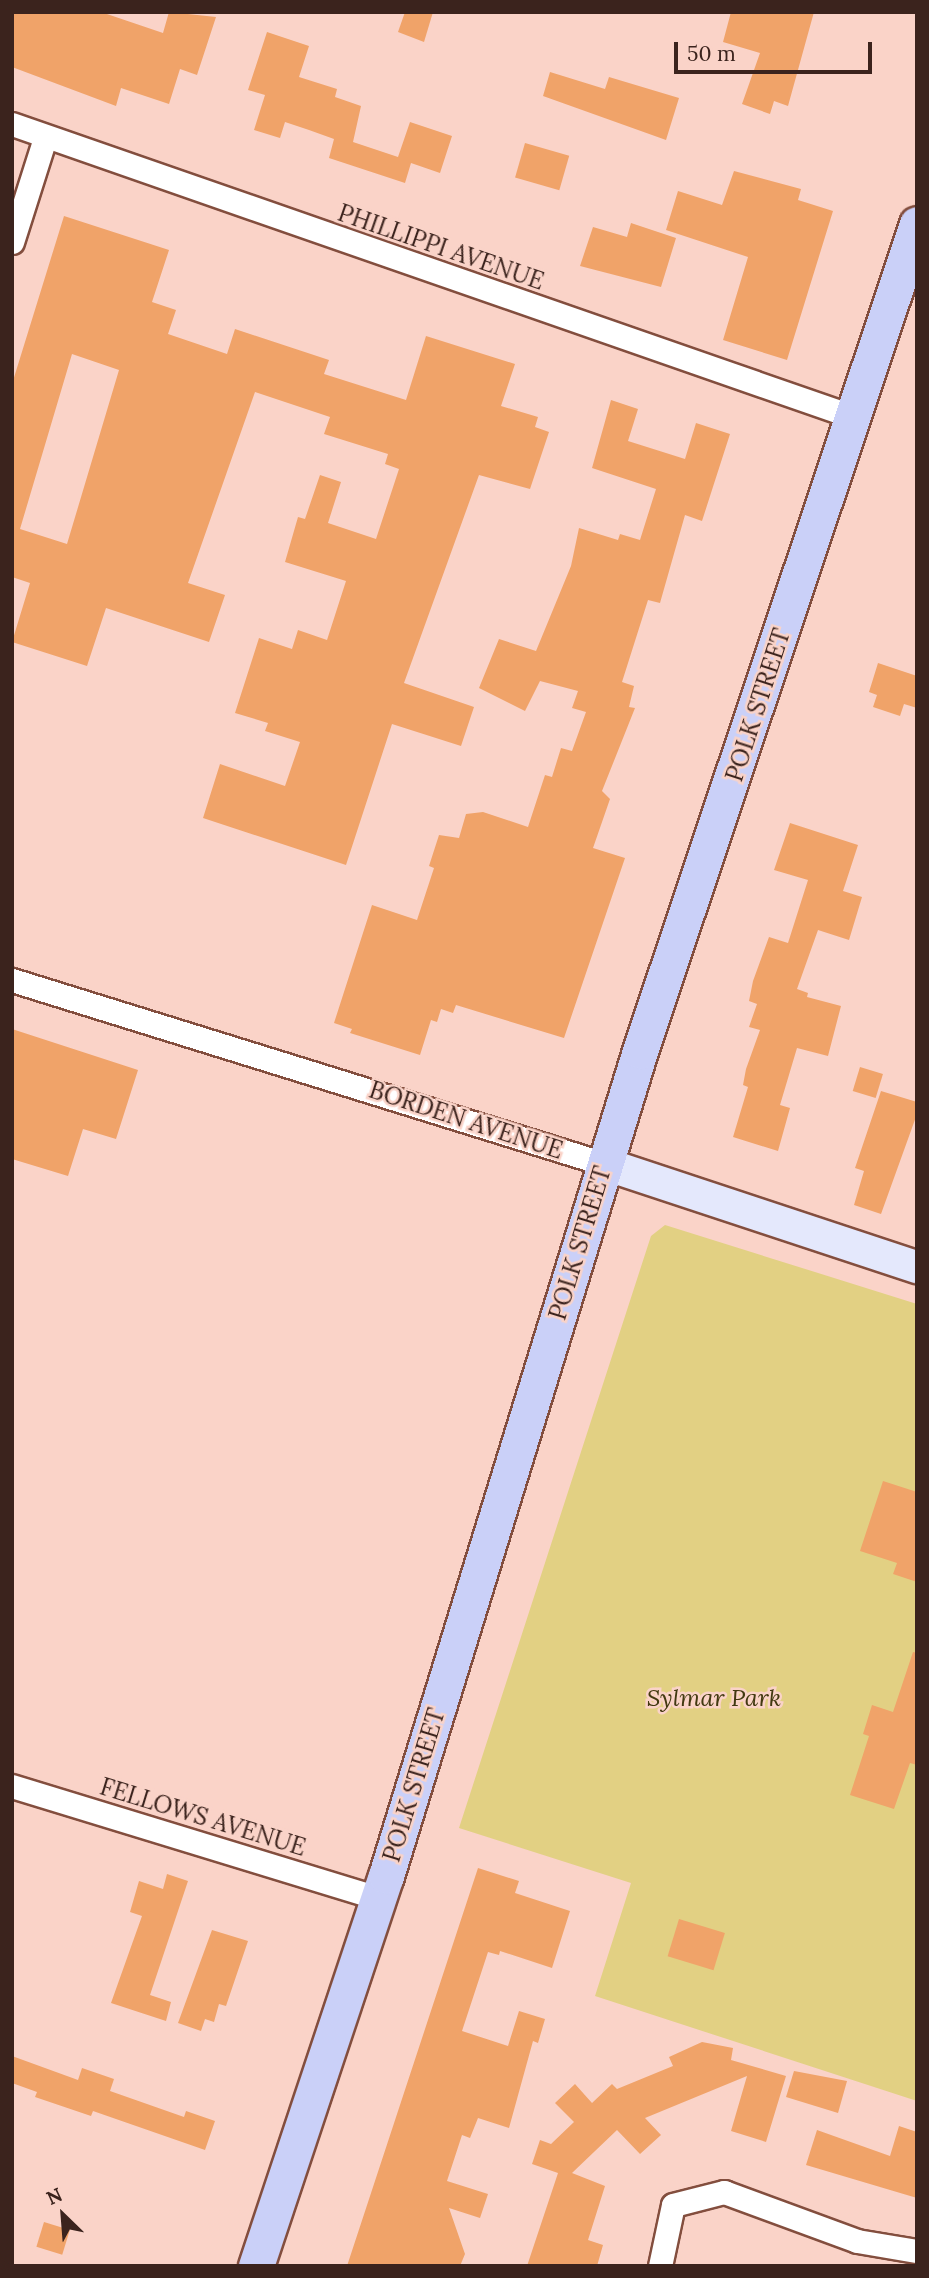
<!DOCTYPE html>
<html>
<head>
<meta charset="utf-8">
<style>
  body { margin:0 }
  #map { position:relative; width:929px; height:2278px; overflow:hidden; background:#fad3c8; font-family:Lora,serif }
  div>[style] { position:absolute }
  .green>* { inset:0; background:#e2d083 }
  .building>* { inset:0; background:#f0a369; transform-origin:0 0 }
  .roads { filter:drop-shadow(2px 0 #834e3e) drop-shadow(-2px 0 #834e3e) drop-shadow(0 2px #834e3e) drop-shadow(0 -2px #834e3e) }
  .street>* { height:23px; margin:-11.5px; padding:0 11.5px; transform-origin:11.5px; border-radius:11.5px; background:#fff }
  .secondary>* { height:32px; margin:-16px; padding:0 16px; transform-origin:16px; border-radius:16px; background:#e4e8fc }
  .primary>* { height:35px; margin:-17.5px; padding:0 17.5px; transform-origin:17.5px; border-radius:17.5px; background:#cad0f8 }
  span { translate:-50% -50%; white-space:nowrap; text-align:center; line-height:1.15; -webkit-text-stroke:5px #fad3c8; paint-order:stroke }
  .street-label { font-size:24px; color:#3b231d }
  .park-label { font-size:24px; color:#423910; font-style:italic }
  .frame { position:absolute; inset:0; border:14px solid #3b231d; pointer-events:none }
  .north { position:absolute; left:28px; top:2180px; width:70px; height:70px; -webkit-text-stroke:5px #fad3c8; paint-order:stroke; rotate:335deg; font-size:19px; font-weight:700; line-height:28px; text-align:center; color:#3b231d }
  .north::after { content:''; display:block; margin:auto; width:24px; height:32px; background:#3b231d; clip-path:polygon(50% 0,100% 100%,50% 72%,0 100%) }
  .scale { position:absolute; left:674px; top:42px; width:198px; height:32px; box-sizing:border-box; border:4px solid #3b231d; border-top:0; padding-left:9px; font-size:21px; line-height:24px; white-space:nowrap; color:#3b231d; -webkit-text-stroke:5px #fad3c8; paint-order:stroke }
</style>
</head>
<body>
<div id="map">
  <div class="green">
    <i style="clip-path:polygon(665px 1225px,917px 1304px,917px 2101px,595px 1996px,631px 1883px,459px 1828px,651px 1236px)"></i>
  </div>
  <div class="building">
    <i style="clip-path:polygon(12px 12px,101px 12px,163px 33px,169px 12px,216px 17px,197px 75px,180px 69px,169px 104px,121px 88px,116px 106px,12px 67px)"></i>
    <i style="clip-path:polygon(405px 12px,433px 12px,424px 42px,398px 32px)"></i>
    <i style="clip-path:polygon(731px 12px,814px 12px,788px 106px,774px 101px,770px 114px,742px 104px,760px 53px,723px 42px)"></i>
    <i style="clip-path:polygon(267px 32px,309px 46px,299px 77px,337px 89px,335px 97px,361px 106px,353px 142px,398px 157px,410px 122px,452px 136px,440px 173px,411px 163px,405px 183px,329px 158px,334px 139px,309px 130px,285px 122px,280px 138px,254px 130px,265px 95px,248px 90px)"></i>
    <i style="clip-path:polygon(550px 72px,605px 89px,609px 77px,679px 98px,666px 140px,543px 96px)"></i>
    <i style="left:525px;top:143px;width:46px;height:36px;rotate:16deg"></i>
    <i style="clip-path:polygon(734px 171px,801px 189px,798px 200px,833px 211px,787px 360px,723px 340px,748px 257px,666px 230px,678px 191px,722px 205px)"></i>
    <i style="clip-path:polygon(evenodd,64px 216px,169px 250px,152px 302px,176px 310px,168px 334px,227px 354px,235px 329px,329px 360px,324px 374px,406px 400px,426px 336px,515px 364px,501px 406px,538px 417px,535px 427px,549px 432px,530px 489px,479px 475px,404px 683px,474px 707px,461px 746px,392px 724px,346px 865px,203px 818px,220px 764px,285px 786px,300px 742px,265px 731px,268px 723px,235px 713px,259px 638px,292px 649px,298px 630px,327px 640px,346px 581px,285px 562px,298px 517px,305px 519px,320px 475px,341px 482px,328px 523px,376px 539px,399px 469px,385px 464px,388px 454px,324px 434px,330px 417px,255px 392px,188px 583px,225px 595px,209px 642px,106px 608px,87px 666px,12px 642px,30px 583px,12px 577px,12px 384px,64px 216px,72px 354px,119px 370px,67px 544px,20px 529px,72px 354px)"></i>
    <i style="clip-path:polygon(631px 223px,676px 238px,661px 287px,580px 266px,593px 227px,627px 237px)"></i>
    <i style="clip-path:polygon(611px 400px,638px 409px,628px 441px,685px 459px,696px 423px,730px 434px,702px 521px,685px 515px,660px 603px,648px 600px,622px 682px,634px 686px,629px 707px,635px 708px,602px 791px,610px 799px,593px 848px,625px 858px,564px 1038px,456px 1005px,453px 1013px,441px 1009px,437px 1022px,431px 1020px,420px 1055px,350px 1033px,352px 1029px,334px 1023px,372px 905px,417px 920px,434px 868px,429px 866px,439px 835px,459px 838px,466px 814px,483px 812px,528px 827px,545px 775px,552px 777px,561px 748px,572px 751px,586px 712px,572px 708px,578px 691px,540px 681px,525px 711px,479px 688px,499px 639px,536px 651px,571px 566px,579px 528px,618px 540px,620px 534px,640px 540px,656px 489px,592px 468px)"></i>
    <i style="clip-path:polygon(878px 663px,917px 676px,917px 708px,904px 704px,900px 716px,873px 707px,877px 695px,869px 692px)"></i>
    <i style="clip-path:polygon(790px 823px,858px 845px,843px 891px,862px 897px,849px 940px,818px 930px,797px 989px,808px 993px,807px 997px,841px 1006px,828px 1056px,797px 1048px,780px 1105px,790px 1108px,778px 1151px,733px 1137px,748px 1087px,743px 1085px,746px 1069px,760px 1030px,749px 1027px,757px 1004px,749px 1001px,753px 981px,769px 937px,788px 943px,808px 880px,774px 870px)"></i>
    <i style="clip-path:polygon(12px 1029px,138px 1070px,116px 1139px,83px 1129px,68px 1176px,12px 1159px)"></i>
    <i style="left:860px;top:1067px;width:24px;height:25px;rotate:17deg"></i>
    <i style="clip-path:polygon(881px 1091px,917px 1102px,917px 1114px,881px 1214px,854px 1205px,864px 1171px,855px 1168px)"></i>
    <i style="clip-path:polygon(883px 1481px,917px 1492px,917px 1582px,893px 1574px,897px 1563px,860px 1551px)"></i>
    <i style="clip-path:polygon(913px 1652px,917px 1653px,917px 1765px,910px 1763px,894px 1809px,850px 1795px,869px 1736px,863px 1734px,872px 1705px,893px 1712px)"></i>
    <i style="clip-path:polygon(478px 1868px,519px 1881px,515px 1893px,570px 1911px,552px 1968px,500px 1951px,499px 1955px,488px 1952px,462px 2031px,508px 2046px,519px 2011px,545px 2019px,538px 2043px,533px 2041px,509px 2128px,478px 2118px,470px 2138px,462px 2135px,447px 2181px,488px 2194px,480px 2218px,449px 2208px,465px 2254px,460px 2266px,347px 2266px)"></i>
    <i style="clip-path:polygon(167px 1874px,188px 1881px,150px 1995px,171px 2002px,166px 2021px,111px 2003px,142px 1916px,130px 1912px,139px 1881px,163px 1889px)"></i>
    <i style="left:679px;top:1919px;width:48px;height:39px;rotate:17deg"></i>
    <i style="clip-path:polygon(212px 1930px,248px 1941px,226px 2006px,219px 2004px,214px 2022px,205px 2019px,201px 2031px,178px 2023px)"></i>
    <i style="clip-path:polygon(702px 2042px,733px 2048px,731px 2060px,786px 2076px,766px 2142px,731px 2131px,747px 2076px,645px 2118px,661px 2135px,640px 2154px,617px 2130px,572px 2173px,605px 2186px,588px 2240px,603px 2245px,597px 2266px,527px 2266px,558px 2173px,532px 2164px,540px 2140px,551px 2144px,574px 2122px,555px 2103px,575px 2084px,592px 2103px,612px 2084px,617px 2089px,673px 2066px,669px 2057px)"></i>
    <i style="clip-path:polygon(12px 2056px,78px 2080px,82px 2068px,114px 2079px,110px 2091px,184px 2117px,186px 2111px,215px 2121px,205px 2150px,93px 2111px,91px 2116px,35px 2097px,37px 2092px,12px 2083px)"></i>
    <i style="clip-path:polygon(794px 2071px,847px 2081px,838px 2113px,786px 2097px)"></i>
    <i style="clip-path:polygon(899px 2126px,917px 2132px,917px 2198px,806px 2165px,817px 2130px,890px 2156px)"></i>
    <i style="left:44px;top:2222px;width:27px;height:26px;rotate:17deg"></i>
  </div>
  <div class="roads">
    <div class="street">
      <i style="left:12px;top:124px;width:892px;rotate:19.19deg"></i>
      <i style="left:12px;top:242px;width:109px;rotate:-72.4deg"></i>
      <i style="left:12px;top:980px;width:621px;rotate:17.24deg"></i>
      <i style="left:12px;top:1786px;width:384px;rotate:17deg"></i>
      <i style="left:660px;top:2266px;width:62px;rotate:-78deg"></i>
      <i style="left:673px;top:2205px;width:53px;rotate:-14.3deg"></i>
      <i style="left:724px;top:2192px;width:142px;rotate:20.2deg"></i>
      <i style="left:857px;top:2241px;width:61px;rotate:9.5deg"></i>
    </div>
    <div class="secondary">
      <i style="left:605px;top:1164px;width:329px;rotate:18.3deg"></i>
    </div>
    <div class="primary">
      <i style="left:256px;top:2266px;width:411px;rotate:-71.6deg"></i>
      <i style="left:386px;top:1876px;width:863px;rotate:-72.89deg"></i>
      <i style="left:640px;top:1051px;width:872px;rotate:-71.48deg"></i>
    </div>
  </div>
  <div class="street-label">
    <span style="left:441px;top:247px;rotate:19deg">PHILLIPPI AVENUE</span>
    <span style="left:758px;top:705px;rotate:-72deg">POLK STREET</span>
    <span style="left:466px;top:1120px;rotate:18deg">BORDEN AVENUE</span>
    <span style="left:580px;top:1243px;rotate:-73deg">POLK STREET</span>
    <span style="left:414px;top:1785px;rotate:-73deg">POLK STREET</span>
    <span style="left:203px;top:1817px;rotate:17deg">FELLOWS AVENUE</span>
  </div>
  <div class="park-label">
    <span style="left:714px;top:1698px">Sylmar Park</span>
  </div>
  <div class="frame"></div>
  <div class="north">N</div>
  <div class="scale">50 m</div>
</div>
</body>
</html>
